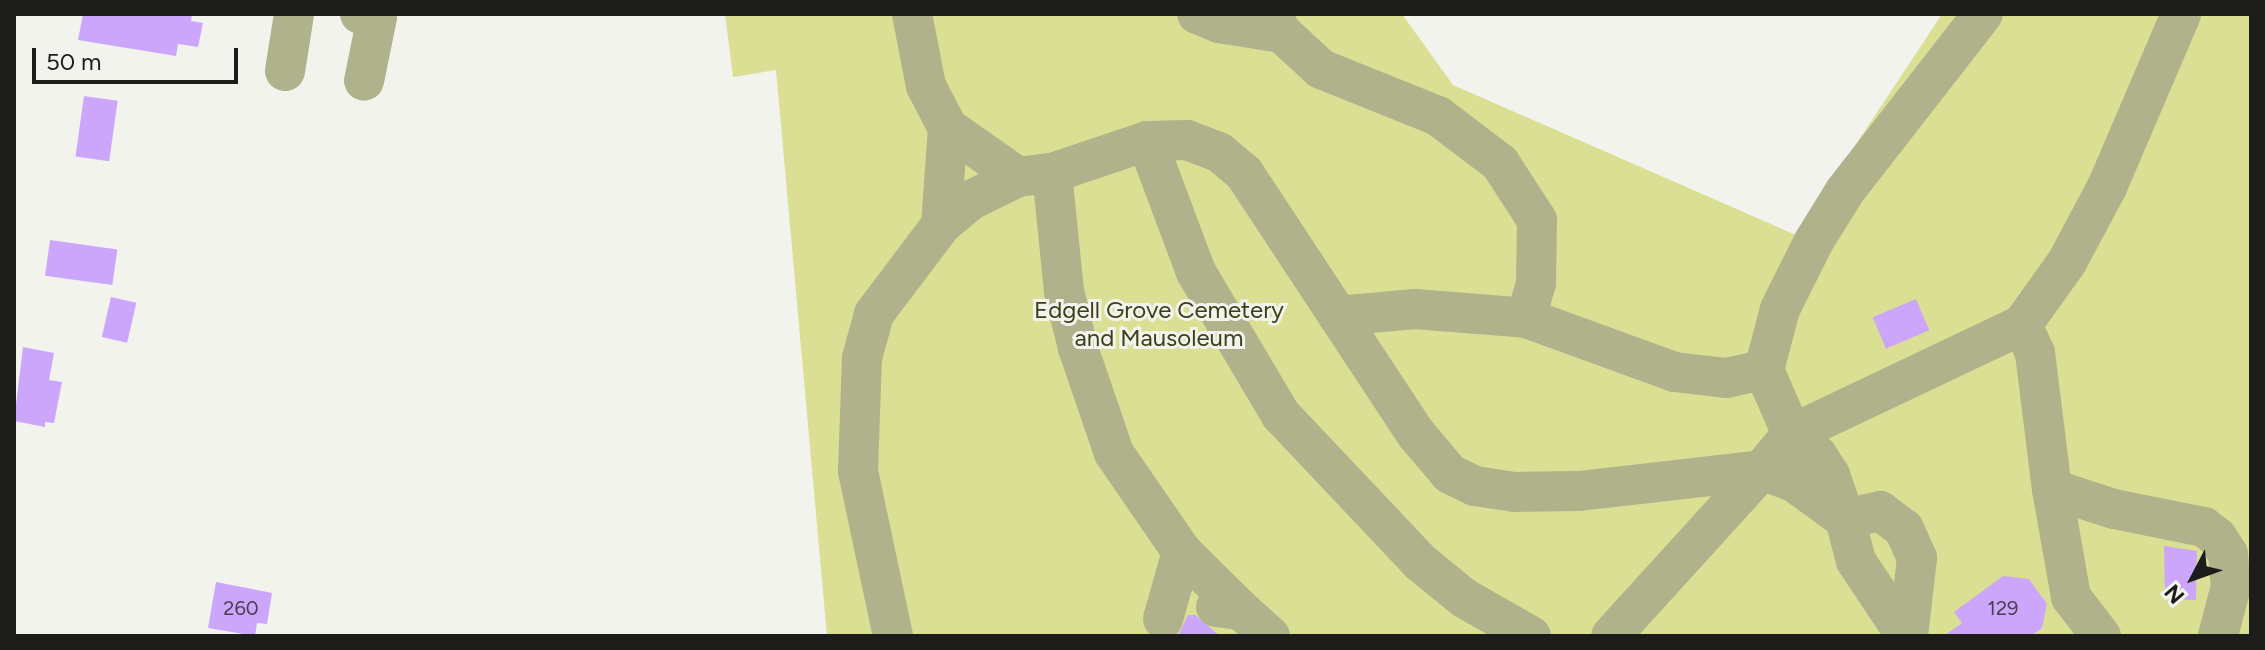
<!DOCTYPE html>
<html>
<head>
<meta charset="utf-8">
<style>
  body { margin:0 }
  #map { position:relative; width:2265px; height:650px; overflow:hidden; background:#f2f3ed; font-family:Figtree,sans-serif }
  div>[style] { position:absolute }
  .green>* { inset:0; background:#dadf94 }
  .building>* { inset:0; background:#cba6fa; transform-origin:0 0 }
  .minor>* { height:40px; margin:-20px; padding:0 20px; transform-origin:20px; border-radius:20px; background:#afb28a }
  span { translate:-50% -50%; white-space:nowrap; text-align:center; line-height:1.15; -webkit-text-stroke:6px #f2f3ed; paint-order:stroke }
  .number-label { font-size:20px; color:#483e52 }
  .number-label span { -webkit-text-stroke-width:0 }
  .park-label { font-size:24px; color:#3c3e15 }
  .frame { position:absolute; inset:0; border:16px solid #1c1c1a; pointer-events:none }
  .north { position:absolute; left:2153px; top:538px; width:80px; height:80px; -webkit-text-stroke:6px #f2f3ed; paint-order:stroke; rotate:229deg; font-size:22px; font-weight:700; line-height:32px; text-align:center; color:#1c1c1a }
  .north::after { content:''; display:block; margin:auto; width:28px; height:36px; background:#1c1c1a; clip-path:polygon(50% 0,100% 100%,50% 72%,0 100%) }
  .scale { position:absolute; left:32px; top:48px; width:206px; height:36px; box-sizing:border-box; border:4px solid #1c1c1a; border-top:0; padding-left:10px; font-size:24px; line-height:28px; white-space:nowrap; color:#1c1c1a; -webkit-text-stroke:6px #f2f3ed; paint-order:stroke }
</style>
</head>
<body>
<div id="map">
  <div class="green">
    <i style="clip-path:polygon(725px 14px,1402px 14px,1453px 85px,1796px 235px,1942px 14px,2251px 14px,2251px 636px,827px 636px,776px 70px,733px 77px)"></i>
  </div>
  <div class="building">
    <i style="clip-path:polygon(83px 14px,192px 14px,191px 21px,203px 23px,198px 47px,178px 44px,176px 56px,78px 40px)"></i>
    <i style="left:84px;top:96px;width:34px;height:61px;rotate:8deg"></i>
    <i style="left:50px;top:240px;width:68px;height:36px;rotate:8deg"></i>
    <i style="left:111px;top:297px;width:26px;height:41px;rotate:13deg"></i>
    <i style="left:1916px;top:299px;width:34px;height:47px;rotate:67deg"></i>
    <i style="clip-path:polygon(23px 347px,54px 353px,49px 380px,62px 382px,54px 423px,45px 422px,45px 427px,14px 421px)"></i>
    <i style="clip-path:polygon(2164px 546px,2197px 551px,2196px 600px,2165px 599px)"></i>
    <i style="clip-path:polygon(2003px 576px,2029px 579px,2047px 604px,2042px 628px,2031px 636px,1944px 636px,1962px 623px,1954px 612px)"></i>
    <i style="clip-path:polygon(216px 582px,272px 593px,267px 624px,257px 623px,255px 636px,208px 628px)"></i>
    <i style="clip-path:polygon(1188px 615px,1195px 615px,1220px 636px,1178px 636px)"></i>
  </div>
  <div class="minor">
    <i style="left:360px;top:14px;width:17px;rotate:10deg"></i>
    <i style="left:377px;top:17px;width:65px;rotate:101.5deg"></i>
    <i style="left:912px;top:14px;width:73px;rotate:79deg"></i>
    <i style="left:926px;top:86px;width:47px;rotate:62.4deg"></i>
    <i style="left:948px;top:128px;width:85px;rotate:35deg"></i>
    <i style="left:1018px;top:177px;width:34px;rotate:-7deg"></i>
    <i style="left:1052px;top:173px;width:100px;rotate:-18.6deg"></i>
    <i style="left:1147px;top:141px;width:140px;rotate:69.5deg"></i>
    <i style="left:1196px;top:272px;width:166px;rotate:59.3deg"></i>
    <i style="left:1281px;top:415px;width:202px;rotate:46.6deg"></i>
    <i style="left:1420px;top:562px;width:57px;rotate:39.3deg"></i>
    <i style="left:1464px;top:598px;width:77px;rotate:29.6deg"></i>
    <i style="left:1197px;top:14px;width:24px;rotate:22deg"></i>
    <i style="left:1219px;top:23px;width:64px;rotate:9deg"></i>
    <i style="left:1271px;top:14px;width:22px;rotate:60deg"></i>
    <i style="left:1282px;top:33px;width:53px;rotate:42.7deg"></i>
    <i style="left:1321px;top:69px;width:126px;rotate:21.9deg"></i>
    <i style="left:1438px;top:116px;width:78px;rotate:37.2deg"></i>
    <i style="left:1500px;top:163px;width:68px;rotate:57deg"></i>
    <i style="left:1537px;top:220px;width:63px;rotate:90.9deg"></i>
    <i style="left:1536px;top:283px;width:36px;rotate:106deg"></i>
    <i style="left:1526px;top:318px;width:158px;rotate:20deg"></i>
    <i style="left:1674px;top:372px;width:52px;rotate:6.6deg"></i>
    <i style="left:1726px;top:378px;width:39px;rotate:-12deg"></i>
    <i style="left:1764px;top:370px;width:70px;rotate:66.4deg"></i>
    <i style="left:1792px;top:434px;width:47px;rotate:129.8deg"></i>
    <i style="left:1762px;top:470px;width:34px;rotate:21deg"></i>
    <i style="left:1794px;top:482px;width:63px;rotate:36deg"></i>
    <i style="left:1845px;top:519px;width:43px;rotate:75.3deg"></i>
    <i style="left:1856px;top:561px;width:90px;rotate:56.3deg"></i>
    <i style="left:285px;top:71px;width:58px;rotate:-81deg"></i>
    <i style="left:1147px;top:141px;width:40px;rotate:-1.4deg"></i>
    <i style="left:1187px;top:140px;width:34px;rotate:21deg"></i>
    <i style="left:1219px;top:152px;width:33px;rotate:40deg"></i>
    <i style="left:1244px;top:173px;width:314px;rotate:56.6deg"></i>
    <i style="left:1417px;top:435px;width:51px;rotate:49.8deg"></i>
    <i style="left:1450px;top:474px;width:28px;rotate:26deg"></i>
    <i style="left:1475px;top:486px;width:40px;rotate:8.5deg"></i>
    <i style="left:1515px;top:492px;width:64px;rotate:-0.9deg"></i>
    <i style="left:1579px;top:491px;width:184px;rotate:-6.5deg"></i>
    <i style="left:1762px;top:470px;width:224px;rotate:132.3deg"></i>
    <i style="left:1052px;top:173px;width:119px;rotate:84.2deg"></i>
    <i style="left:1064px;top:291px;width:59px;rotate:76.2deg"></i>
    <i style="left:1078px;top:348px;width:111px;rotate:71.1deg"></i>
    <i style="left:1114px;top:453px;width:120px;rotate:55.5deg"></i>
    <i style="left:941px;top:225px;width:39px;rotate:-40deg"></i>
    <i style="left:971px;top:200px;width:52px;rotate:-26.1deg"></i>
    <i style="left:1338px;top:316px;width:77px;rotate:-5.2deg"></i>
    <i style="left:1415px;top:309px;width:111px;rotate:4.6deg"></i>
    <i style="left:2022px;top:325px;width:77px;rotate:-54.5deg"></i>
    <i style="left:2067px;top:262px;width:85px;rotate:-61.9deg"></i>
    <i style="left:2107px;top:187px;width:188px;rotate:-66.8deg"></i>
    <i style="left:1764px;top:370px;width:63px;rotate:-75.3deg"></i>
    <i style="left:1780px;top:309px;width:76px;rotate:-63.4deg"></i>
    <i style="left:1814px;top:241px;width:59px;rotate:-58.2deg"></i>
    <i style="left:1845px;top:191px;width:224px;rotate:-52.1deg"></i>
    <i style="left:1216px;top:607px;width:25px;rotate:7deg"></i>
    <i style="left:1241px;top:610px;width:39px;rotate:42deg"></i>
    <i style="left:1163px;top:619px;width:70px;rotate:-74.2deg"></i>
    <i style="left:1182px;top:552px;width:83px;rotate:44.5deg"></i>
    <i style="left:893px;top:636px;width:169px;rotate:-102deg"></i>
    <i style="left:858px;top:471px;width:113px;rotate:-88deg"></i>
    <i style="left:862px;top:358px;width:46px;rotate:-74.7deg"></i>
    <i style="left:874px;top:314px;width:111px;rotate:-53deg"></i>
    <i style="left:941px;top:225px;width:97px;rotate:-85.9deg"></i>
    <i style="left:1908px;top:636px;width:79px;rotate:-83.4deg"></i>
    <i style="left:1917px;top:558px;width:32px;rotate:-114deg"></i>
    <i style="left:1904px;top:529px;width:30px;rotate:-143deg"></i>
    <i style="left:1880px;top:511px;width:36px;rotate:167deg"></i>
    <i style="left:1845px;top:519px;width:46px;rotate:-108.8deg"></i>
    <i style="left:1830px;top:475px;width:24px;rotate:-123deg"></i>
    <i style="left:1817px;top:455px;width:33px;rotate:-140deg"></i>
    <i style="left:1792px;top:434px;width:255px;rotate:-25.4deg"></i>
    <i style="left:2022px;top:325px;width:31px;rotate:65deg"></i>
    <i style="left:2035px;top:353px;width:137px;rotate:82.9deg"></i>
    <i style="left:2101px;top:636px;width:49px;rotate:-127.6deg"></i>
    <i style="left:2071px;top:597px;width:110px;rotate:-100deg"></i>
    <i style="left:2052px;top:489px;width:65px;rotate:17.9deg"></i>
    <i style="left:2114px;top:509px;width:92px;rotate:11.3deg"></i>
    <i style="left:2204px;top:527px;width:16px;rotate:38deg"></i>
    <i style="left:2217px;top:537px;width:20px;rotate:57deg"></i>
    <i style="left:2228px;top:554px;width:32px;rotate:85deg"></i>
    <i style="left:2231px;top:586px;width:52px;rotate:104.6deg"></i>
  </div>
  <div class="number-label">
    <span style="left:241px;top:608px">260</span>
    <span style="left:2003px;top:608px">129</span>
  </div>
  <div class="park-label">
    <span style="left:1159px;top:324px">Edgell Grove Cemetery<br>and Mausoleum</span>
  </div>
  <div class="frame"></div>
  <div class="north">N</div>
  <div class="scale">50 m</div>
</div>
</body>
</html>
